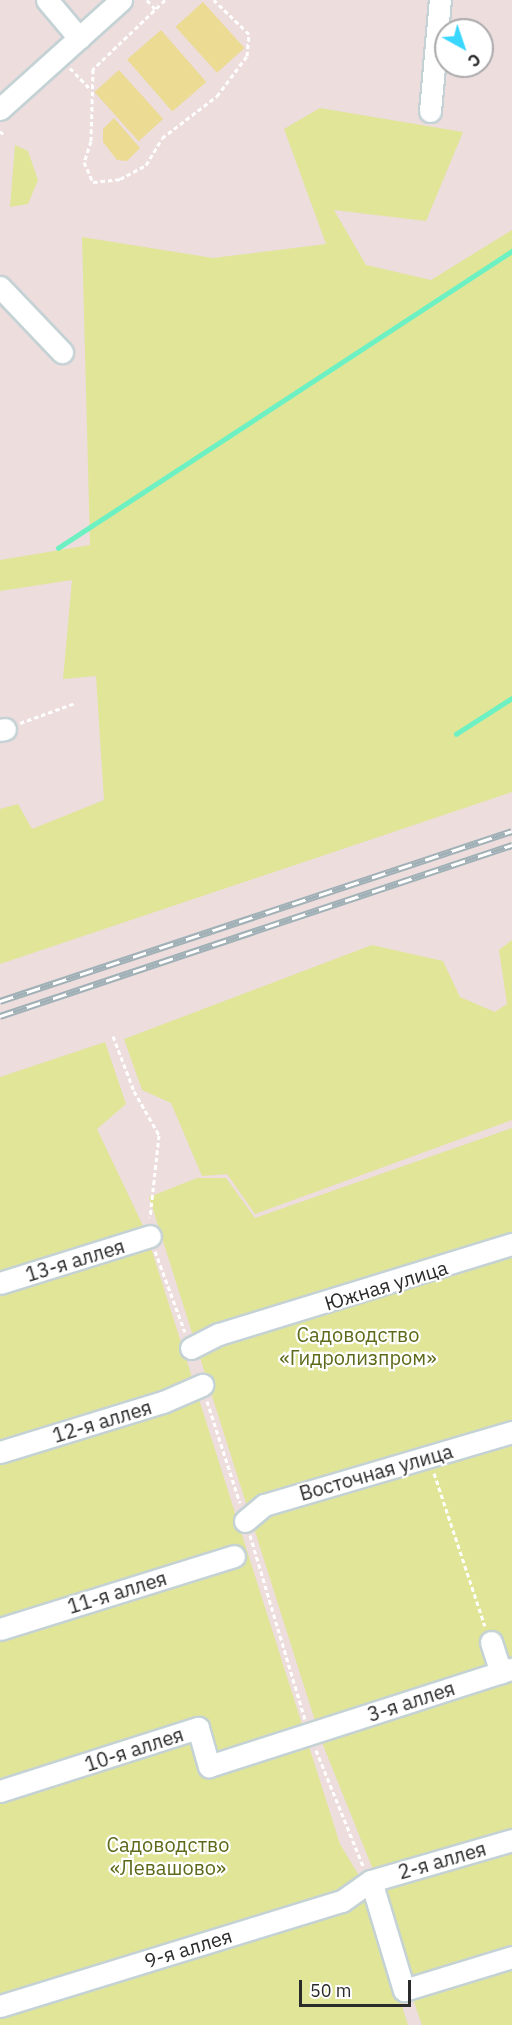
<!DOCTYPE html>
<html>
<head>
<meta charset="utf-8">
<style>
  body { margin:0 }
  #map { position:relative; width:512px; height:2025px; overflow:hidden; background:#eddddd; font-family:"IBM Plex Sans",sans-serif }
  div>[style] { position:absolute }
  .green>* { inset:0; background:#e1e598 }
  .pitch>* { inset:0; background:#ecdb93; transform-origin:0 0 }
  .stream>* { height:4.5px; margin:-2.25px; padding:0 2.25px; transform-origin:2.25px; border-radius:2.25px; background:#6df1c3 }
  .path>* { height:3px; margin-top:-1.5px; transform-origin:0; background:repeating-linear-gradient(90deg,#fff 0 4.5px,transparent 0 7.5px) }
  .roads { filter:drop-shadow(2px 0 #c5d2d5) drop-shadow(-2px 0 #c5d2d5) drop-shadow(0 2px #c5d2d5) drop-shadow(0 -2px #c5d2d5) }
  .minor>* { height:21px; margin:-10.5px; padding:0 10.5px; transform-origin:10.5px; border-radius:10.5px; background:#fff }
  .rail>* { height:7px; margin-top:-3.5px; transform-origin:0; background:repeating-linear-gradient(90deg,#fff 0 14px,#9fb0b6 0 28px); box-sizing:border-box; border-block:2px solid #9fb0b6 }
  span { translate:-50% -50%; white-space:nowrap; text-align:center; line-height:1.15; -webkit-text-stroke:4.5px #fff; paint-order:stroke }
  .street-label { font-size:20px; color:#2b2b2b }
  .park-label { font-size:20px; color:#5c6a19 }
  .north { position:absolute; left:434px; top:18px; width:60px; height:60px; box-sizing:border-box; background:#fff; border:2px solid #aaa; border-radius:50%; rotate:140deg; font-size:16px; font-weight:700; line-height:24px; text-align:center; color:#2b2b2b }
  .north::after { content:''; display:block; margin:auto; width:21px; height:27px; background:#39d7fe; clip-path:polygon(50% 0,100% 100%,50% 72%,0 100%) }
  .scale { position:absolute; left:299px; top:1980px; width:112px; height:27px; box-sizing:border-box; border:3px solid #2b2b2b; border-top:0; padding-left:8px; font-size:18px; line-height:21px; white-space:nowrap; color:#2b2b2b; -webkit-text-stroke:4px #fff; paint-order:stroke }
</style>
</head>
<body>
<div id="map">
  <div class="green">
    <i style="clip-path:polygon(320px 108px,463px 132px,426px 221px,334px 210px,366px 265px,431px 280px,512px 230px,512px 792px,0 964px,0 809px,18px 804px,32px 829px,104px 800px,96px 676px,63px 679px,72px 580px,0 591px,0 560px,90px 545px,82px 237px,213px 258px,326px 244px,284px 129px)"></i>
    <i style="clip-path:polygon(15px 145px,28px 151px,38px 180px,28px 204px,10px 207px)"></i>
    <i style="clip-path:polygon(512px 940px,512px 1120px,255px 1214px,227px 1174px,202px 1176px,171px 1103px,142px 1090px,124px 1039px,372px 945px,443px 961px,460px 997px,495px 1012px,507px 1004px,499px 950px)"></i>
    <i style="clip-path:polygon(105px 1042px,126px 1104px,97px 1129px,146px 1232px,340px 1844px,361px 1879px,408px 2025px,0 2025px,0 1077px)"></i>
    <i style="clip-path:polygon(512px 1128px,512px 1662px,316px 1724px,149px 1197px,197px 1178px,226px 1178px,255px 1218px)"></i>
    <i style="clip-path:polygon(512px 1681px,512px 1953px,408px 1986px,374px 1872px,321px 1740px)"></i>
    <i style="clip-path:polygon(512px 1961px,512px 2025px,422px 2025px,411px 1993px)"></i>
  </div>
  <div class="pitch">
    <i style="left:203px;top:2px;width:62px;height:37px;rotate:48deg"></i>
    <i style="left:161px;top:30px;width:69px;height:45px;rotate:49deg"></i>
    <i style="left:119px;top:70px;width:66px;height:33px;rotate:48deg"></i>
    <i style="clip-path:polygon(114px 118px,140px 148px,127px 161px,117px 160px,103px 142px,103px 129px)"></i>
  </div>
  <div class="stream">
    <i style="left:58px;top:548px;width:543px;rotate:-33.19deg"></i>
    <i style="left:456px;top:734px;width:67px;rotate:-32.7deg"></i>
  </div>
  <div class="path">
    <i style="left:147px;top:0;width:13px;rotate:48deg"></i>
    <i style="left:165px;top:0;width:100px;rotate:136.2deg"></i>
    <i style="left:93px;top:69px;width:72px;rotate:91.6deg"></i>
    <i style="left:91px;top:141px;width:22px;rotate:108deg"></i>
    <i style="left:84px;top:162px;width:22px;rotate:66deg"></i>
    <i style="left:93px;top:182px;width:27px;rotate:-6deg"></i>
    <i style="left:120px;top:179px;width:30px;rotate:-28deg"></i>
    <i style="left:146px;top:165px;width:31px;rotate:-59deg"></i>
    <i style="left:162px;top:138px;width:69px;rotate:-37.4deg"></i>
    <i style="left:217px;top:96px;width:50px;rotate:-53.1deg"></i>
    <i style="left:247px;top:56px;width:22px;rotate:-85deg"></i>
    <i style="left:249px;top:34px;width:49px;rotate:-135.8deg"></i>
    <i style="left:70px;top:68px;width:28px;rotate:46deg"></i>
    <i style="left:0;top:131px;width:6px;rotate:45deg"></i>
    <i style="left:20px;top:723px;width:59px;rotate:-20deg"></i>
    <i style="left:113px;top:1036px;width:59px;rotate:69.1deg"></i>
    <i style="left:134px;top:1091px;width:51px;rotate:60.4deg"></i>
    <i style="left:159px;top:1135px;width:83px;rotate:96.2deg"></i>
    <i style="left:155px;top:1251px;width:86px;rotate:69.7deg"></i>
    <i style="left:207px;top:1401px;width:107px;rotate:72.1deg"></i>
    <i style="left:434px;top:1473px;width:161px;rotate:71.6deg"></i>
    <i style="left:250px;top:1535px;width:192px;rotate:73.4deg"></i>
    <i style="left:316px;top:1750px;width:125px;rotate:67.9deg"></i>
  </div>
  <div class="roads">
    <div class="minor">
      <i style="left:47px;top:0;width:50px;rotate:49.9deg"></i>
      <i style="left:0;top:109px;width:163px;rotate:-42deg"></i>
      <i style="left:430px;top:111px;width:111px;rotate:-84.9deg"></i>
      <i style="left:0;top:287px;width:90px;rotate:46.4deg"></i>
      <i style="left:0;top:730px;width:5px;rotate:-11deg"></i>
      <i style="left:0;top:1283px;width:157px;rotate:-17.4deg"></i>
      <i style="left:191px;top:1348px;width:31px;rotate:-27deg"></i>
      <i style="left:219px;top:1334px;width:307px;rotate:-17.1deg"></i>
      <i style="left:0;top:1452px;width:170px;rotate:-17.1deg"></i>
      <i style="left:163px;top:1402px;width:43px;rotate:-23.6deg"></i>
      <i style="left:245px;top:1521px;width:25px;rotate:-40deg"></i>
      <i style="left:264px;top:1505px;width:259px;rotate:-16.4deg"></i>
      <i style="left:0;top:1629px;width:245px;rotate:-17.3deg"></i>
      <i style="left:491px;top:1642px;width:32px;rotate:72deg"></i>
      <i style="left:0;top:1791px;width:208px;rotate:-17.7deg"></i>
      <i style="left:198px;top:1728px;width:40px;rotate:74deg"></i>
      <i style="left:209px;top:1766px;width:318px;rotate:-17.8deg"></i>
      <i style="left:371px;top:1881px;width:114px;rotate:73.2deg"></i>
      <i style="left:404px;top:1990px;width:113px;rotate:-17deg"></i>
      <i style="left:0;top:2006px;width:358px;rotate:-17.1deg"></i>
      <i style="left:342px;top:1901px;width:35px;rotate:-35deg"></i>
      <i style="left:371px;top:1881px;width:147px;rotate:-16.2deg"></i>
    </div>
  </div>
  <div class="rail">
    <i style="left:0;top:1001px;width:539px;rotate:-18.37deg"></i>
    <i style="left:0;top:1016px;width:540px;rotate:-18.47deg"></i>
  </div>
  <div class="street-label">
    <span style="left:75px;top:1260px;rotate:-17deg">13-я аллея</span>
    <span style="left:386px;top:1285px;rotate:-17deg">Южная улица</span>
    <span style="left:102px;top:1421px;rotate:-17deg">12-я аллея</span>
    <span style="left:376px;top:1472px;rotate:-16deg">Восточная улица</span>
    <span style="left:117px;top:1592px;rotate:-17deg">11-я аллея</span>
    <span style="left:411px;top:1701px;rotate:-18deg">3-я аллея</span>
    <span style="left:134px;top:1749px;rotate:-18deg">10-я аллея</span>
    <span style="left:442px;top:1860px;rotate:-16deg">2-я аллея</span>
    <span style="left:188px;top:1948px;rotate:-17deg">9-я аллея</span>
  </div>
  <div class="park-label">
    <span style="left:358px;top:1346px">Садоводство<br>«Гидролизпром»</span>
    <span style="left:168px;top:1856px">Садоводство<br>«Левашово»</span>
  </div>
  <div class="north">С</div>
  <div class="scale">50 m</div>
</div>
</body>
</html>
